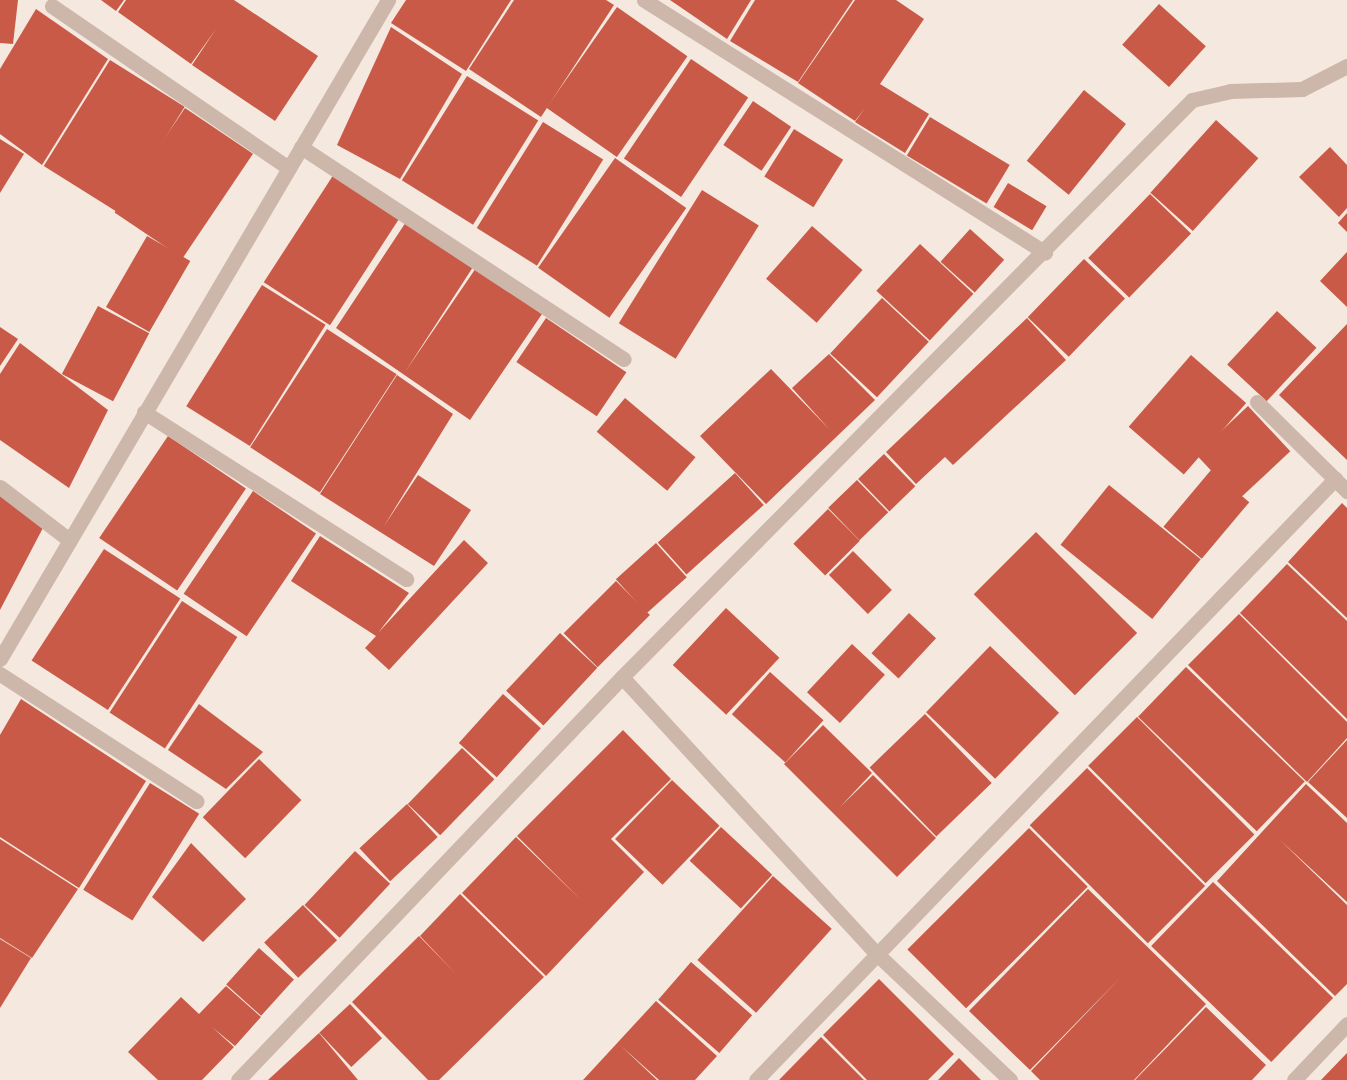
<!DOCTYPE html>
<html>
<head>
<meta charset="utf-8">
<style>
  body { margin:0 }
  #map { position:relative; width:1347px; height:1080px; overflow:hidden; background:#f4e8df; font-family:Mulish,sans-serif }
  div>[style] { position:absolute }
  .building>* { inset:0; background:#c95a47; transform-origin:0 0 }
  .minor>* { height:15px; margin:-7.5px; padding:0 7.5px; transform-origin:7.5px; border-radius:7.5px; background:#cdb6aa }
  span { translate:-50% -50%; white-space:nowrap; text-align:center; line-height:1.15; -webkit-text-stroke:4.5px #fbf2ec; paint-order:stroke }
</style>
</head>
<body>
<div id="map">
  <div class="building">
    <i style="clip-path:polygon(0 0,18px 0,13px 44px,0 43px)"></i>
    <i style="clip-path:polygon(101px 0,124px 0,116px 11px)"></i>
    <i style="clip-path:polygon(126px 0,234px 0,318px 56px,275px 121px,192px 65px,216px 29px,191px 64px,118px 12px)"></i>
    <i style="clip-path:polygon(406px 0,511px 0,466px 71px,391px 23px)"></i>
    <i style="clip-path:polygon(514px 0,606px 0,614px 5px,541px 117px,469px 69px)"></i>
    <i style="clip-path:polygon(670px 0,751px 0,727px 39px)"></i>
    <i style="clip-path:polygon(755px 0,853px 0,798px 82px,730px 41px)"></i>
    <i style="clip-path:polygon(855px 0,896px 0,924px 19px,880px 84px,929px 114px,905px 153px,855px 122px,865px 108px,855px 121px,798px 83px)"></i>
    <i style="left:1159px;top:4px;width:63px;height:55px;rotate:42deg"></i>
    <i style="left:617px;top:7px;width:86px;height:123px;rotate:35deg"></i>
    <i style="clip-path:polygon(36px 9px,108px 59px,42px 165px,0 134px,0 69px)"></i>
    <i style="clip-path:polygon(391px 27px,462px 74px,400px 179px,337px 145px)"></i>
    <i style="left:691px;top:59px;width:69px;height:120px;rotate:34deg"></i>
    <i style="left:110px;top:60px;width:88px;height:125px;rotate:32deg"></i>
    <i style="left:467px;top:76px;width:84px;height:123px;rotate:32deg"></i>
    <i style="left:1084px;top:90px;width:54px;height:91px;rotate:39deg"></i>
    <i style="left:753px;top:101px;width:46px;height:53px;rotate:34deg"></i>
    <i style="left:185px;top:108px;width:82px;height:126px;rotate:34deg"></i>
    <i style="left:930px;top:117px;width:93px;height:45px;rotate:31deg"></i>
    <i style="left:1216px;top:120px;width:57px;height:98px;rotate:42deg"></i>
    <i style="left:543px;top:122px;width:71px;height:125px;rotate:32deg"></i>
    <i style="left:794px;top:129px;width:58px;height:56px;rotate:32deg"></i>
    <i style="clip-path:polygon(0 139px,24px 154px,0 193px)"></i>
    <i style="clip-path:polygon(1330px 147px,1347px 165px,1347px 208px,1339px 217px,1299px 177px)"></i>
    <i style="left:615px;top:158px;width:87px;height:134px;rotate:35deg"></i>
    <i style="left:334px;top:174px;width:79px;height:129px;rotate:33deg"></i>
    <i style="left:1008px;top:183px;width:45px;height:28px;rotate:31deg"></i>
    <i style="left:702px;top:190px;width:67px;height:157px;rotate:32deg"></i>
    <i style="left:1150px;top:194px;width:57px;height:89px;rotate:44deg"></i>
    <i style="clip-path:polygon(1347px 213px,1347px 232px,1338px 223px)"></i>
    <i style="clip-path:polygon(406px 222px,473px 267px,405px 372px,476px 268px,542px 314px,470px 420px,336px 328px)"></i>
    <i style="left:812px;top:226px;width:67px;height:70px;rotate:41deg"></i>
    <i style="left:970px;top:229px;width:46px;height:44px;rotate:42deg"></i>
    <i style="left:147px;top:236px;width:50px;height:82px;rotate:30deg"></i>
    <i style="left:920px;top:244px;width:73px;height:64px;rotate:43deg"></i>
    <i style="clip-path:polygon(1347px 252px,1347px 307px,1320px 281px)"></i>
    <i style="left:1084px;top:259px;width:57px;height:81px;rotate:44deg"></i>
    <i style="left:262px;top:285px;width:75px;height:143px;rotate:32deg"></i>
    <i style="left:882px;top:298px;width:64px;height:76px;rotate:43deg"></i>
    <i style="left:98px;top:306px;width:58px;height:77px;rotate:28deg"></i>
    <i style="left:1277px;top:311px;width:54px;height:73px;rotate:43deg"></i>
    <i style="left:546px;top:318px;width:97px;height:53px;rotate:34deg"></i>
    <i style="clip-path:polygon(1027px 318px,1066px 360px,953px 465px,945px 457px,916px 484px,886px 452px)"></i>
    <i style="clip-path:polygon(1347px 324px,1347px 460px,1279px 395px)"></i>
    <i style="clip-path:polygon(0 327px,18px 339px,0 366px)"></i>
    <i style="left:327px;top:329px;width:83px;height:141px;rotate:33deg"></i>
    <i style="clip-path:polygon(20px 343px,108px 410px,69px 488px,0 440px,0 374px)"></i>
    <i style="clip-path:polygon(829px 354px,875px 400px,766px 504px,700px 436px,771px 369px,830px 430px,792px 388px)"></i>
    <i style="left:1191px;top:355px;width:73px;height:95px;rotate:41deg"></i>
    <i style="clip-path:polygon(397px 375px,453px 414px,384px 526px,418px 475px,471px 510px,434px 566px,320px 494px)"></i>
    <i style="left:625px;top:398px;width:92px;height:44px;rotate:40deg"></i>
    <i style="left:1248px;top:406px;width:62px;height:71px;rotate:47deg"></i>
    <i style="left:168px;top:436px;width:94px;height:123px;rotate:34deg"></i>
    <i style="left:884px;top:454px;width:45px;height:36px;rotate:46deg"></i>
    <i style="left:1211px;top:470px;width:50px;height:74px;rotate:40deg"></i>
    <i style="left:735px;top:473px;width:43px;height:104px;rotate:48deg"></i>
    <i style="left:857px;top:480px;width:45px;height:40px;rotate:46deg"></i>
    <i style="left:1109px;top:485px;width:118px;height:77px;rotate:39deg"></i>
    <i style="left:253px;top:491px;width:76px;height:124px;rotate:34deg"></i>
    <i style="clip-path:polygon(0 496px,45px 524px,0 610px)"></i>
    <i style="clip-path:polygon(1342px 503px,1347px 508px,1347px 618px,1288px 562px)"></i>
    <i style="left:828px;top:509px;width:45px;height:49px;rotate:45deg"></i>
    <i style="left:1036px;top:532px;width:143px;height:88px;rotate:45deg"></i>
    <i style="clip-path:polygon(320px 536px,409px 593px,378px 633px,464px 540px,488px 563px,389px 670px,365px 648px,376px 636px,291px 581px)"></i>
    <i style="left:656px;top:543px;width:46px;height:54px;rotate:48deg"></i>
    <i style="left:104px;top:549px;width:91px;height:133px;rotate:33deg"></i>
    <i style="left:853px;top:551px;width:55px;height:34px;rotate:45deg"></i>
    <i style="clip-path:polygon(1287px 564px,1347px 621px,1347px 719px,1240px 613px)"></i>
    <i style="left:616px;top:581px;width:48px;height:74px;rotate:45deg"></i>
    <i style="left:182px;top:601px;width:66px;height:133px;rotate:33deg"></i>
    <i style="left:726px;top:608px;width:73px;height:78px;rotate:43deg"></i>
    <i style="left:909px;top:613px;width:37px;height:55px;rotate:43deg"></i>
    <i style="clip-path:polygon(1239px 614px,1347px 722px,1347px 738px,1307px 782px,1188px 665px)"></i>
    <i style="left:560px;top:633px;width:51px;height:79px;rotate:43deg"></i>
    <i style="left:852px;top:644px;width:45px;height:66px;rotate:43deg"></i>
    <i style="left:990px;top:646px;width:96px;height:92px;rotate:44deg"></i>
    <i style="left:1186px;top:667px;width:165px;height:69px;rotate:44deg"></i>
    <i style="left:770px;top:672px;width:72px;height:57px;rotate:42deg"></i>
    <i style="left:503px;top:694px;width:51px;height:66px;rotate:42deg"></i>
    <i style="clip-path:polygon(21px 699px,146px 781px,79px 888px,0 837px,0 735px)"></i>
    <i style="clip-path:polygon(199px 704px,263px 752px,226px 789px,168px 750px)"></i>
    <i style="left:925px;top:714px;width:96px;height:77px;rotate:46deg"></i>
    <i style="left:1137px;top:717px;width:166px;height:69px;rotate:45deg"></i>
    <i style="clip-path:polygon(823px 725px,872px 773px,840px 807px,873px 775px,936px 838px,897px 877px,784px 764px)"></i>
    <i style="clip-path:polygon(623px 730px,671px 779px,611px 839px,644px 872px,546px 976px,462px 893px,516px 837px,580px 899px,517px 836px)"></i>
    <i style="clip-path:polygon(1347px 740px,1347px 818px,1308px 782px)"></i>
    <i style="left:462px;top:748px;width:45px;height:78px;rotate:44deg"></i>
    <i style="left:259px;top:759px;width:59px;height:81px;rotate:44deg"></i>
    <i style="left:1087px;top:768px;width:167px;height:81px;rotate:45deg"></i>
    <i style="left:672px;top:780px;width:66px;height:82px;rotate:44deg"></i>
    <i style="left:150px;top:783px;width:58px;height:126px;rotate:32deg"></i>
    <i style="clip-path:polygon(1306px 784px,1347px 823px,1347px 902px,1280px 840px,1347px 905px,1347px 984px,1335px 996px,1217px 881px)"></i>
    <i style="left:407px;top:804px;width:45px;height:65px;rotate:47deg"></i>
    <i style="left:721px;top:827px;width:70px;height:46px;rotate:43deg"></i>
    <i style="left:1029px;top:828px;width:83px;height:172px;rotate:45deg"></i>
    <i style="clip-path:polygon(0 839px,78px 889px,32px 958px,0 938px)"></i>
    <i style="clip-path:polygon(191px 843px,246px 899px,203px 942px,152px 897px)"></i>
    <i style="left:355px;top:851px;width:48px;height:74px;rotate:43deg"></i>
    <i style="left:773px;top:876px;width:79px;height:113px;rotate:42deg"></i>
    <i style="left:1213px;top:882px;width:167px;height:89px;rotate:44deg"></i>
    <i style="clip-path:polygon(1088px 889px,1206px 1004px,1134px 1080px,1040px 1080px,1031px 1071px,1121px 977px,1030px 1070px,969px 1011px)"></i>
    <i style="clip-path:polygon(460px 894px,544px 977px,439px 1080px,428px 1080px,352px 1002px,419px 936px,456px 974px,420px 936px)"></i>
    <i style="left:303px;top:905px;width:49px;height:54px;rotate:46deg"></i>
    <i style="clip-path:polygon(0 939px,31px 958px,0 1008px)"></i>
    <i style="left:259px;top:948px;width:47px;height:49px;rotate:42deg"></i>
    <i style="left:691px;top:962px;width:81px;height:50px;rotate:41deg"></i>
    <i style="clip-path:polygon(879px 979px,954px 1054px,928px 1080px,867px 1080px,823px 1035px)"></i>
    <i style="clip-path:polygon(226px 986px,261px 1017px,235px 1046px,212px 1027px,234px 1047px,202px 1080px,158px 1080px,128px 1052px,181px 997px,199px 1014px)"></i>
    <i style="clip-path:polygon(656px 1001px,717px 1056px,695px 1080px,659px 1080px,620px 1045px,657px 1080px,583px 1080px)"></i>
    <i style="left:350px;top:1004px;width:47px;height:42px;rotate:47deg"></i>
    <i style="clip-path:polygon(1206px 1007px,1266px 1065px,1252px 1080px,1135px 1080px)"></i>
    <i style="clip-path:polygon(319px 1033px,358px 1080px,268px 1080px)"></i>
    <i style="clip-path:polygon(821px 1037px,864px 1080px,779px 1080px)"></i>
    <i style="clip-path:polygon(1347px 1053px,1347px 1080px,1321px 1080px)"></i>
    <i style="clip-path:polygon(959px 1058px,981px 1080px,938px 1080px)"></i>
  </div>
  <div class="minor">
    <i style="left:644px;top:0;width:474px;rotate:32.2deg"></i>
    <i style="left:52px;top:6px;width:287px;rotate:34.4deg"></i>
    <i style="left:301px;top:147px;width:386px;rotate:33.3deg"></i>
    <i style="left:1257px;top:402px;width:127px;rotate:44.7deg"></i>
    <i style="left:144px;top:412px;width:311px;rotate:32.5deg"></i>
    <i style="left:0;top:487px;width:86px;rotate:37.4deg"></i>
    <i style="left:0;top:659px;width:765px;rotate:-59.51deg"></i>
    <i style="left:0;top:674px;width:234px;rotate:32.9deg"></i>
    <i style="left:622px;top:677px;width:378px;rotate:47.4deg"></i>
    <i style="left:878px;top:955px;width:182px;rotate:43.4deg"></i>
    <i style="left:238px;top:1080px;width:557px;rotate:-46.38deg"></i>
    <i style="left:622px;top:677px;width:811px;rotate:-45.35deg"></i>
    <i style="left:1192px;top:100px;width:39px;rotate:-13deg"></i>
    <i style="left:1230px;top:91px;width:72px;rotate:-1.6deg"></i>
    <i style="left:1302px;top:89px;width:51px;rotate:-27.1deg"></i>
    <i style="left:756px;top:1080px;width:835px;rotate:-46.07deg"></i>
    <i style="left:1294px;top:1080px;width:77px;rotate:-46.6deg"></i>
  </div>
</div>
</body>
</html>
